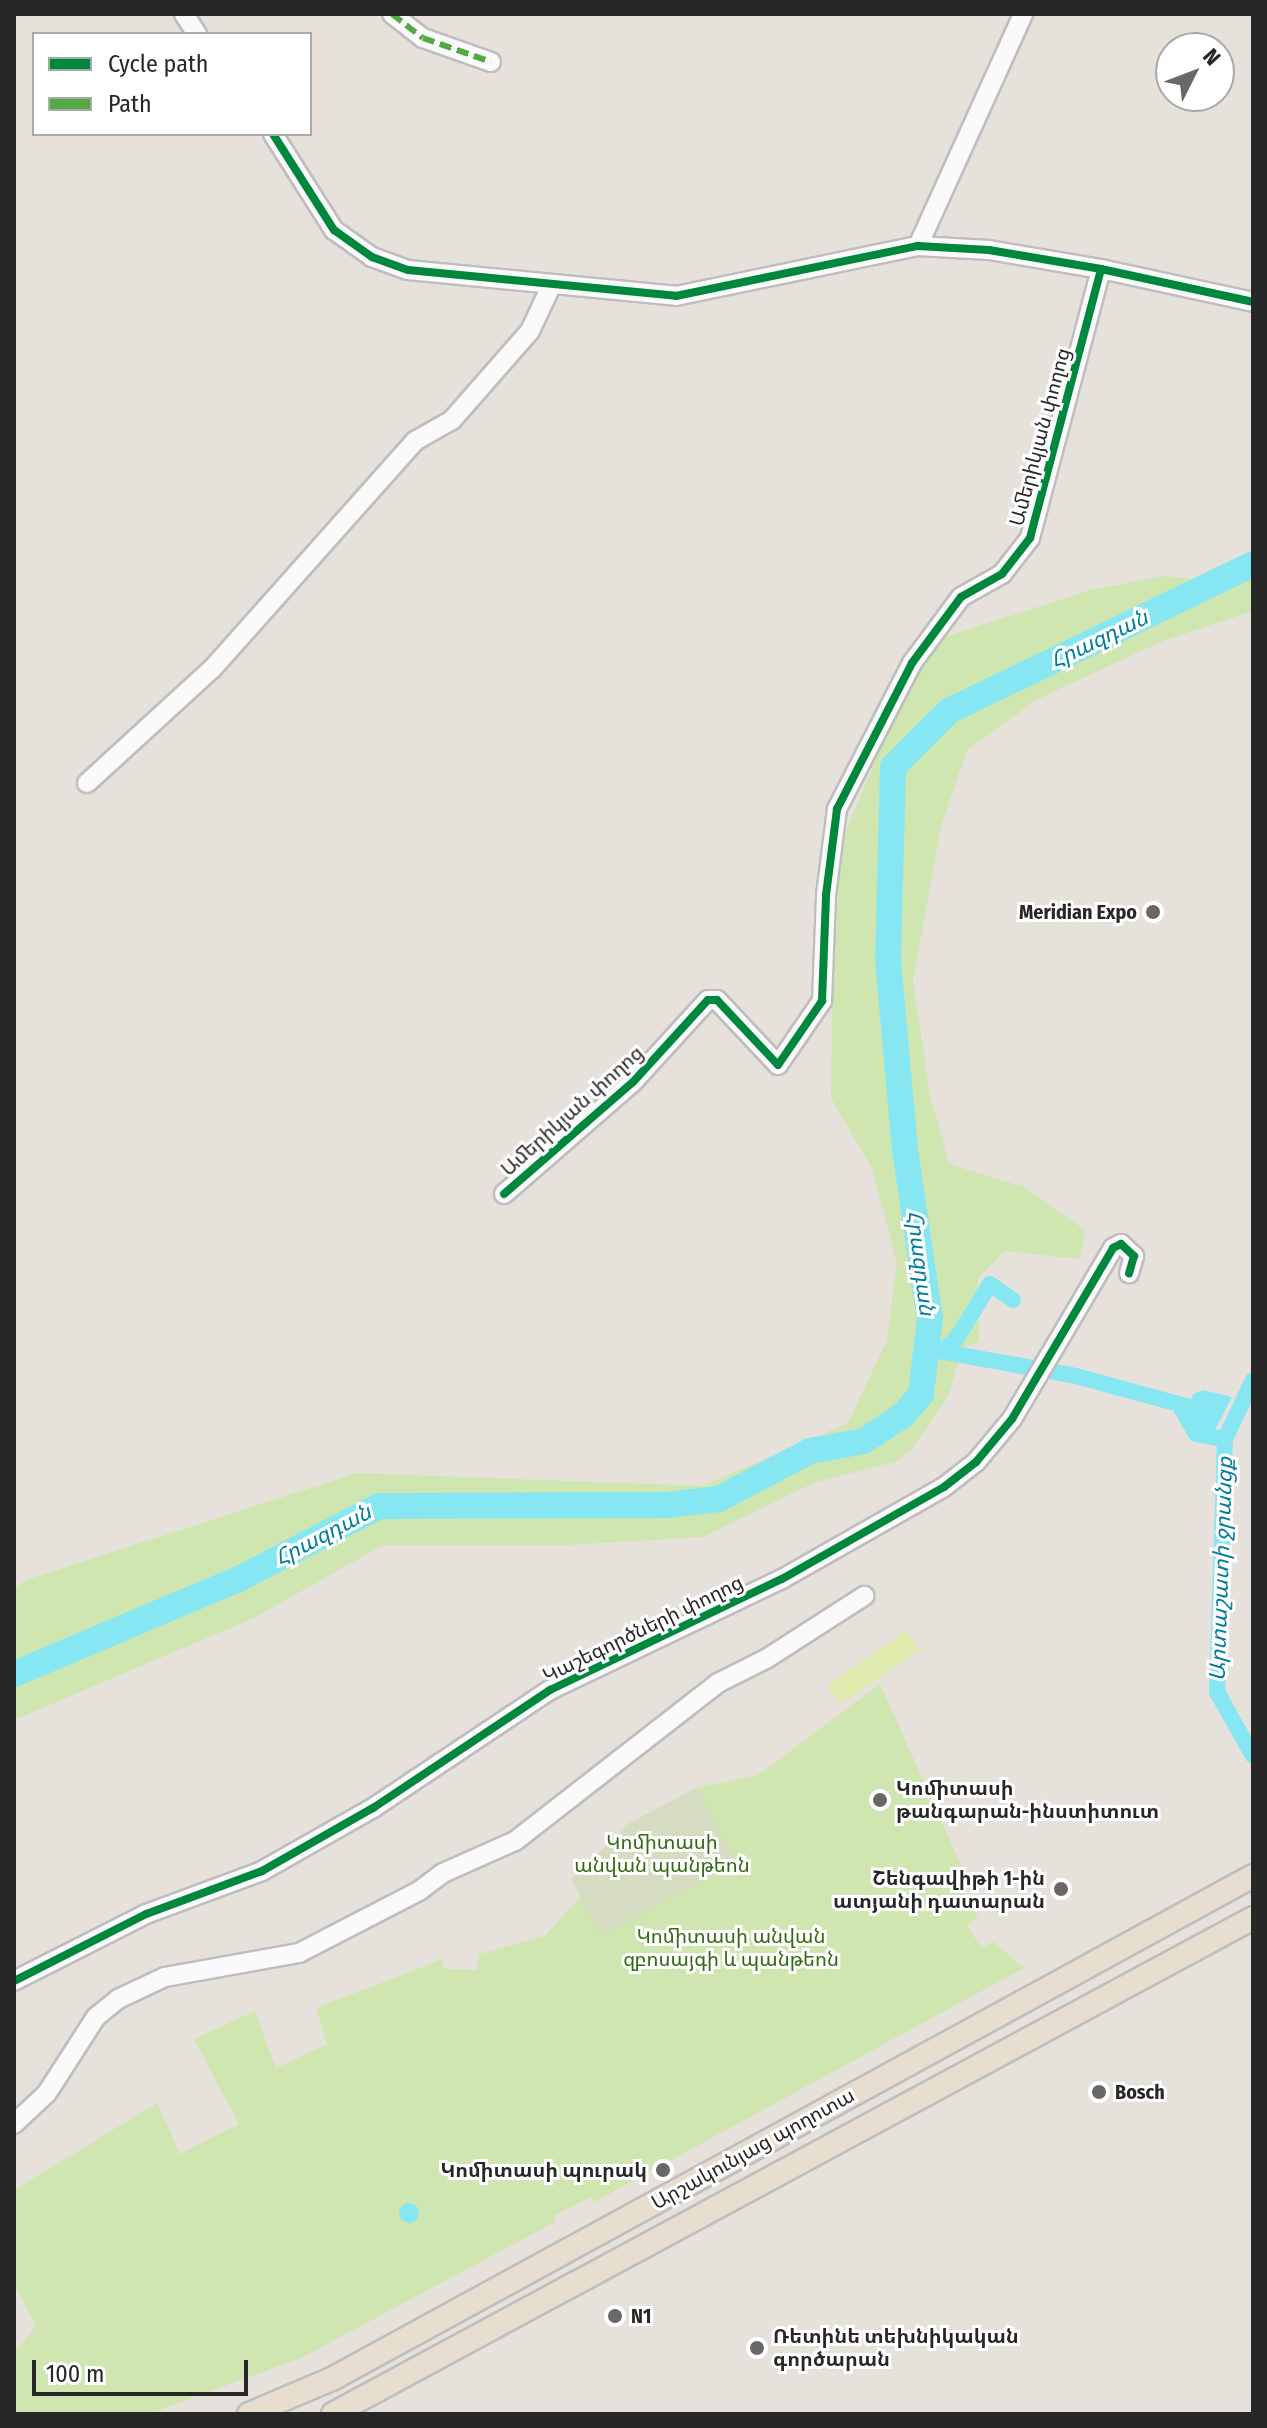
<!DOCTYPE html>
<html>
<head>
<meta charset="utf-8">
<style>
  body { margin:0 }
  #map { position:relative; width:1267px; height:2428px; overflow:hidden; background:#e7e1dc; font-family:"Fira Sans Condensed","Noto Sans Armenian",sans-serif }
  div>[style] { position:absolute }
  .green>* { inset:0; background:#cfe6b0 }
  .cemetery>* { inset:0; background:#d6dcc2 }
  .pitch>* { inset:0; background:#deebad; transform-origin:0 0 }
  .water>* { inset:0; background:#86e7f2 }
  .round { border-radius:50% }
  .canal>* { height:16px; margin:-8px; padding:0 8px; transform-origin:8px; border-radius:8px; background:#86e7f2 }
  .river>* { height:26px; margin:-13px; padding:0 13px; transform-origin:13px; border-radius:13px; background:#86e7f2 }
  .roads { filter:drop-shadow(2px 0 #bfbebf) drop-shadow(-2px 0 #bfbebf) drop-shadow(0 2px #bfbebf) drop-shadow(0 -2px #bfbebf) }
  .minor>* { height:18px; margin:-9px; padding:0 9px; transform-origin:9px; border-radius:9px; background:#fbfafa }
  .major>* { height:22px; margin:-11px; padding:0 11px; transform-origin:11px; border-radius:11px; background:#e7ded0 }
  .quiet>* { height:6px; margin-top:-3px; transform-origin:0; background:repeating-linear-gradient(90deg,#53aa44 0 12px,transparent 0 18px) }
  .cycleway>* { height:8px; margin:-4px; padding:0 4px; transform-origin:4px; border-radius:4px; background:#00873e }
  .dots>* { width:22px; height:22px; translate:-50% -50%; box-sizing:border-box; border:4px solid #fff; border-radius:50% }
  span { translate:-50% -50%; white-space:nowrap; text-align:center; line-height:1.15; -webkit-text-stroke:6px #fff; paint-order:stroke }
  .street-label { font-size:20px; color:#272727 }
  .poi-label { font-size:20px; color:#272727; font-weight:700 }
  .right { translate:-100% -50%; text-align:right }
  .left { translate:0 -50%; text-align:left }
  .park-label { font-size:20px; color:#326b11 }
  .water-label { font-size:22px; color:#017e9c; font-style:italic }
  .frame { position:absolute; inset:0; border:16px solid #272727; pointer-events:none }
  .legend { position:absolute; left:32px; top:32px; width:280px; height:104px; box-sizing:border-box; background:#fff; border:2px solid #a9a9a9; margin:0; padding:10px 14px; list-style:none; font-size:24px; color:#272727 }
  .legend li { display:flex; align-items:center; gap:16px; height:40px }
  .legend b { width:40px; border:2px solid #a9a9a9 }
  .north { position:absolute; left:1155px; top:32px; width:80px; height:80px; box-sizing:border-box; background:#fff; border:2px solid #a9a9a9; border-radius:50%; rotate:48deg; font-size:22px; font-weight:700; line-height:32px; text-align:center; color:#272727 }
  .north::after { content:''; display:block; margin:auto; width:28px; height:36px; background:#6a6866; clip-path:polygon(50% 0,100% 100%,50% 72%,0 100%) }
  .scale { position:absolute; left:32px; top:2360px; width:216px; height:36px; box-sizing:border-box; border:4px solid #272727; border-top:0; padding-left:10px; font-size:24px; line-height:28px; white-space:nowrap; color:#272727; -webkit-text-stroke:6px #fff; paint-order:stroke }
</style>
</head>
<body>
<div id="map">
  <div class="green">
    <i style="clip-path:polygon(1253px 550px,1253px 611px,1163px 641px,1038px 699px,967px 750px,941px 826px,913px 981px,930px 1095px,949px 1164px,1024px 1187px,1085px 1230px,1080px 1259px,1005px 1251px,978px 1278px,979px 1342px,963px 1347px,948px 1396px,913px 1448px,898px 1461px,816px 1482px,703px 1537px,568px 1545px,383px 1545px,254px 1618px,14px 1720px,14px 1589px,26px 1580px,357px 1473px,703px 1486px,848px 1423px,887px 1340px,897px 1263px,872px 1168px,831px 1098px,833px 925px,845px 833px,901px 699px,942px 638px,1090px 590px,1165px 576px,1199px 580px)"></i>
    <i style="clip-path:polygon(880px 1684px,966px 1876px,959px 1886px,978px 1917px,967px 1925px,981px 1948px,994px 1942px,1024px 1968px,594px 2202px,591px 2197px,553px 2216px,555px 2222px,303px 2357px,149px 2414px,14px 2414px,15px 2352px,36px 2326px,14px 2284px,14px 2190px,157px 2103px,180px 2154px,239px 2124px,194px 2039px,255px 2011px,276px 2068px,327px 2044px,316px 2008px,441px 1960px,444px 1969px,477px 1970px,479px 1954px,545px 1936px,580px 1897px,571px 1879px,631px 1822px,697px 1788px,758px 1775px)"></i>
  </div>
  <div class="cemetery">
    <i style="clip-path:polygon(697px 1788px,737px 1863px,601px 1935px,571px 1879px,631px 1822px)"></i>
  </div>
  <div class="pitch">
    <i style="left:907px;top:1631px;width:23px;height:96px;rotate:56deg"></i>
  </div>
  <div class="water">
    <i style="clip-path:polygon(1203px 1390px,1232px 1397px,1214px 1432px,1196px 1426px,1187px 1410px,1193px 1394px)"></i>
    <i class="round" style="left:399px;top:2203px;width:20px;height:20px"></i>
  </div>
  <div class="canal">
    <i style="left:928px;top:1349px;width:150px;rotate:10.3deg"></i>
    <i style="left:1076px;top:1376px;width:137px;rotate:15.3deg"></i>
    <i style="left:942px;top:1351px;width:20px;rotate:-41deg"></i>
    <i style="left:957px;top:1338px;width:63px;rotate:-58.6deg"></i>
    <i style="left:990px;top:1284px;width:28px;rotate:35deg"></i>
    <i style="left:1253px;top:1380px;width:65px;rotate:115.4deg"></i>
    <i style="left:1225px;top:1439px;width:253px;rotate:91.8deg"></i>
    <i style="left:1217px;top:1692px;width:73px;rotate:60.6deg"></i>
    <i style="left:1181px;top:1408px;width:30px;rotate:60deg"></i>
    <i style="left:1196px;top:1434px;width:29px;rotate:10deg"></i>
  </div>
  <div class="river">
    <i style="left:14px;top:1674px;width:242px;rotate:-22.9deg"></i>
    <i style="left:237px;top:1580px;width:160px;rotate:-27.5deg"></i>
    <i style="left:379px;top:1506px;width:288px;rotate:-0.2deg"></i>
    <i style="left:667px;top:1505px;width:52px;rotate:-6.6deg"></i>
    <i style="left:719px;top:1499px;width:103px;rotate:-27.8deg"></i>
    <i style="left:810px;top:1451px;width:55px;rotate:-10.5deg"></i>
    <i style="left:864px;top:1441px;width:47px;rotate:-33.7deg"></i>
    <i style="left:903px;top:1415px;width:28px;rotate:-49deg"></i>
    <i style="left:921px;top:1394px;width:76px;rotate:-83.2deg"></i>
    <i style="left:930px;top:1319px;width:171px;rotate:-98.4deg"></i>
    <i style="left:905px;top:1150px;width:192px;rotate:-95.1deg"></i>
    <i style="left:888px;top:959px;width:192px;rotate:-88.5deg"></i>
    <i style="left:893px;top:767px;width:79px;rotate:-45deg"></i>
    <i style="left:949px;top:711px;width:338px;rotate:-25.8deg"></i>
  </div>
  <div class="roads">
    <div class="minor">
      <i style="left:184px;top:14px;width:24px;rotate:57deg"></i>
      <i style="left:392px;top:14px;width:39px;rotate:38deg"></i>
      <i style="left:423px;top:38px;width:72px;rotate:19.4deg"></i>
      <i style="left:273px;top:134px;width:114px;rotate:57.6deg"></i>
      <i style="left:334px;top:230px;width:47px;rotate:35.4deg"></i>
      <i style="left:372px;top:257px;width:38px;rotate:20deg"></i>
      <i style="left:408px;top:270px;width:269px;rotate:5.5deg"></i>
      <i style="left:676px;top:296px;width:247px;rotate:-11.7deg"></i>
      <i style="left:918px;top:246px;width:71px;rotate:3.2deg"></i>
      <i style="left:989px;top:250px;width:114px;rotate:9.6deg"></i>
      <i style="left:1101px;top:269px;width:156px;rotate:12.2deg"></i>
      <i style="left:918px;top:246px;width:255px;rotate:-65.6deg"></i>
      <i style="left:87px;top:783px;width:169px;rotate:-42.4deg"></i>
      <i style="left:212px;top:669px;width:305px;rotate:-48.3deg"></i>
      <i style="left:415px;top:441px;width:43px;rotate:-29.6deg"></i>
      <i style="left:452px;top:420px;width:118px;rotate:-48.8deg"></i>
      <i style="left:530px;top:331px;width:52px;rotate:-64.9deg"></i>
      <i style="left:504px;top:1194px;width:171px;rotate:-41deg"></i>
      <i style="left:633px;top:1082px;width:111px;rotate:-47.6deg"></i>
      <i style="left:708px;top:1000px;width:9px"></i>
      <i style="left:717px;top:1000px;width:89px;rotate:46.8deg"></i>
      <i style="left:778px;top:1065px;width:78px;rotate:-55.5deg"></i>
      <i style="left:822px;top:1001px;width:106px;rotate:-87.8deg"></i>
      <i style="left:826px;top:895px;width:87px;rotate:-82.7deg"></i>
      <i style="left:837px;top:809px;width:164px;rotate:-62.8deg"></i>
      <i style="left:912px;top:663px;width:82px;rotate:-53.4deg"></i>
      <i style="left:961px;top:597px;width:47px;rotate:-29.3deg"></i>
      <i style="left:1002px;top:574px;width:46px;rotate:-52.1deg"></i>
      <i style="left:1030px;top:538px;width:278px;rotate:-75.2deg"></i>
      <i style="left:14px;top:1981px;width:148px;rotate:-26.9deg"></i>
      <i style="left:146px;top:1914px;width:124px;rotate:-20.3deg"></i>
      <i style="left:262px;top:1871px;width:128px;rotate:-29.6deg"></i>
      <i style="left:373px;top:1808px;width:213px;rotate:-33.7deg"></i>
      <i style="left:550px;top:1690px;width:257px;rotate:-25.6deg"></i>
      <i style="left:782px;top:1579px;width:186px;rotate:-29.6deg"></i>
      <i style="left:944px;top:1487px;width:41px;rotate:-38deg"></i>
      <i style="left:976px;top:1462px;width:56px;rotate:-50.1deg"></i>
      <i style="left:1012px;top:1419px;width:199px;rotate:-59.4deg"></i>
      <i style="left:1113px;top:1248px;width:9px;rotate:-27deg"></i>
      <i style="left:1121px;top:1244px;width:18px;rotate:43deg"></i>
      <i style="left:1134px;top:1256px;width:18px;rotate:106deg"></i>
      <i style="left:14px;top:2124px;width:45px;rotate:-43.2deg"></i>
      <i style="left:47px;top:2093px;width:90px;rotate:-57.2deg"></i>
      <i style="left:96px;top:2017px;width:28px;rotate:-39deg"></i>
      <i style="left:118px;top:1999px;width:52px;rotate:-25.1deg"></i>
      <i style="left:165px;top:1977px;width:136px;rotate:-10.2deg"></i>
      <i style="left:299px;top:1953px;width:135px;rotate:-27.3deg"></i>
      <i style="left:419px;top:1891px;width:30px;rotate:-37deg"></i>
      <i style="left:443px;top:1873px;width:79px;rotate:-24deg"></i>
      <i style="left:515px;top:1841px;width:257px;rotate:-37.9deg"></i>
      <i style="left:718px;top:1683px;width:54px;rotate:-26.6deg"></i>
      <i style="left:766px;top:1659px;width:117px;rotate:-32.7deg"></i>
    </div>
    <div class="major">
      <i style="left:249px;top:2414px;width:90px;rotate:-22.9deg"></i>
      <i style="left:332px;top:2379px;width:1049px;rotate:-28.64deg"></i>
      <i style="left:333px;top:2414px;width:1045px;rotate:-28.33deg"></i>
    </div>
  </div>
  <div class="quiet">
    <i style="left:392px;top:14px;width:39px;rotate:38deg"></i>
    <i style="left:423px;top:38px;width:72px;rotate:19.4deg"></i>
  </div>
  <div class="cycleway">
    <i style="left:273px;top:134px;width:114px;rotate:57.6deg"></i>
    <i style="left:334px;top:230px;width:47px;rotate:35.4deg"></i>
    <i style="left:372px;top:257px;width:38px;rotate:20deg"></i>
    <i style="left:408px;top:270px;width:269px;rotate:5.5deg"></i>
    <i style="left:676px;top:296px;width:247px;rotate:-11.7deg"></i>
    <i style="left:918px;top:246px;width:71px;rotate:3.2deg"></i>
    <i style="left:989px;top:250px;width:114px;rotate:9.6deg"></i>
    <i style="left:1101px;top:269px;width:156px;rotate:12.2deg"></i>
    <i style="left:504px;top:1194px;width:171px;rotate:-41deg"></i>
    <i style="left:633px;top:1082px;width:111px;rotate:-47.6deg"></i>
    <i style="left:708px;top:1000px;width:9px"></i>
    <i style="left:717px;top:1000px;width:89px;rotate:46.8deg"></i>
    <i style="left:778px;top:1065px;width:78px;rotate:-55.5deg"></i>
    <i style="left:822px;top:1001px;width:106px;rotate:-87.8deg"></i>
    <i style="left:826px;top:895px;width:87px;rotate:-82.7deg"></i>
    <i style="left:837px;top:809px;width:164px;rotate:-62.8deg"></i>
    <i style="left:912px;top:663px;width:82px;rotate:-53.4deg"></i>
    <i style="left:961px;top:597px;width:47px;rotate:-29.3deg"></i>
    <i style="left:1002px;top:574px;width:46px;rotate:-52.1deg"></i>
    <i style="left:1030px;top:538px;width:278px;rotate:-75.2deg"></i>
    <i style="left:14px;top:1981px;width:148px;rotate:-26.9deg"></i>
    <i style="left:146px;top:1914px;width:124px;rotate:-20.3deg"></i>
    <i style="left:262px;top:1871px;width:128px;rotate:-29.6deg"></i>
    <i style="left:373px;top:1808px;width:213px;rotate:-33.7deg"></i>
    <i style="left:550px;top:1690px;width:257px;rotate:-25.6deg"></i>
    <i style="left:782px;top:1579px;width:186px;rotate:-29.6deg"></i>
    <i style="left:944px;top:1487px;width:41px;rotate:-38deg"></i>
    <i style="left:976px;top:1462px;width:56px;rotate:-50.1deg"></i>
    <i style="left:1012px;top:1419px;width:199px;rotate:-59.4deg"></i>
    <i style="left:1113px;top:1248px;width:9px;rotate:-27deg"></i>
    <i style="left:1121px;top:1244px;width:18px;rotate:43deg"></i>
    <i style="left:1134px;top:1256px;width:18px;rotate:106deg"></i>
  </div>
  <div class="dots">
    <i style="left:1153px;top:912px;background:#6a6866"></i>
    <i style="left:880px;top:1800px;background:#6a6866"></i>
    <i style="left:1061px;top:1889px;background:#6a6866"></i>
    <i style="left:1099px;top:2092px;background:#6a6866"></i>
    <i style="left:663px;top:2170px;background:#6a6866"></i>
    <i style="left:615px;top:2316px;background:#6a6866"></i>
    <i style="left:757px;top:2348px;background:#6a6866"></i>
  </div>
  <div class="street-label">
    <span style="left:1040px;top:437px;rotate:-75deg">Ամերիկյան փողոց</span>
    <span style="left:572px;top:1111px;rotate:-42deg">Ամերիկյան փողոց</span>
    <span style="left:643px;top:1629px;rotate:-26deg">Կաշեգործների փողոց</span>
    <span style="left:753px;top:2149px;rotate:-29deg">Արշակունյաց պողոտա</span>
  </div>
  <div class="poi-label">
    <span class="right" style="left:1137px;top:912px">Meridian Expo</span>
    <span class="left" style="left:896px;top:1800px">Կոմիտասի<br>թանգարան-ինստիտուտ</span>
    <span class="right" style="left:1045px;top:1890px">Շենգավիթի 1-ին<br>ատյանի դատարան</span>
    <span class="left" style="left:1115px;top:2092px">Bosch</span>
    <span class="right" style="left:647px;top:2170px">Կոմիտասի պուրակ</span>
    <span class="left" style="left:631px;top:2316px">N1</span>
    <span class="left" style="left:773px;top:2348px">Ռետինե տեխնիկական<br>գործարան</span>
  </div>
  <div class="park-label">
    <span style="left:662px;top:1854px">Կոմիտասի<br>անվան պանթեոն</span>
    <span style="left:731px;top:1948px">Կոմիտասի անվան<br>զբոսայգի և պանթեոն</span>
  </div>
  <div class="water-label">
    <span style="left:1099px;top:639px;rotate:-26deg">Հրազդան</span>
    <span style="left:921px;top:1263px;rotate:83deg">Հրազդան</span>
    <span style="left:323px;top:1535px;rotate:-28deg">Հրազդան</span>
    <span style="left:1221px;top:1569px;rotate:-88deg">Արտաշատի ջրանցք</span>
  </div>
  <div class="frame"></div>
  <ul class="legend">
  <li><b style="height:10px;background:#00873e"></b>Cycle path</li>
  <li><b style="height:10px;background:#53aa44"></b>Path</li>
  </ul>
  <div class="north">N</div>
  <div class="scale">100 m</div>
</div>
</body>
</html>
